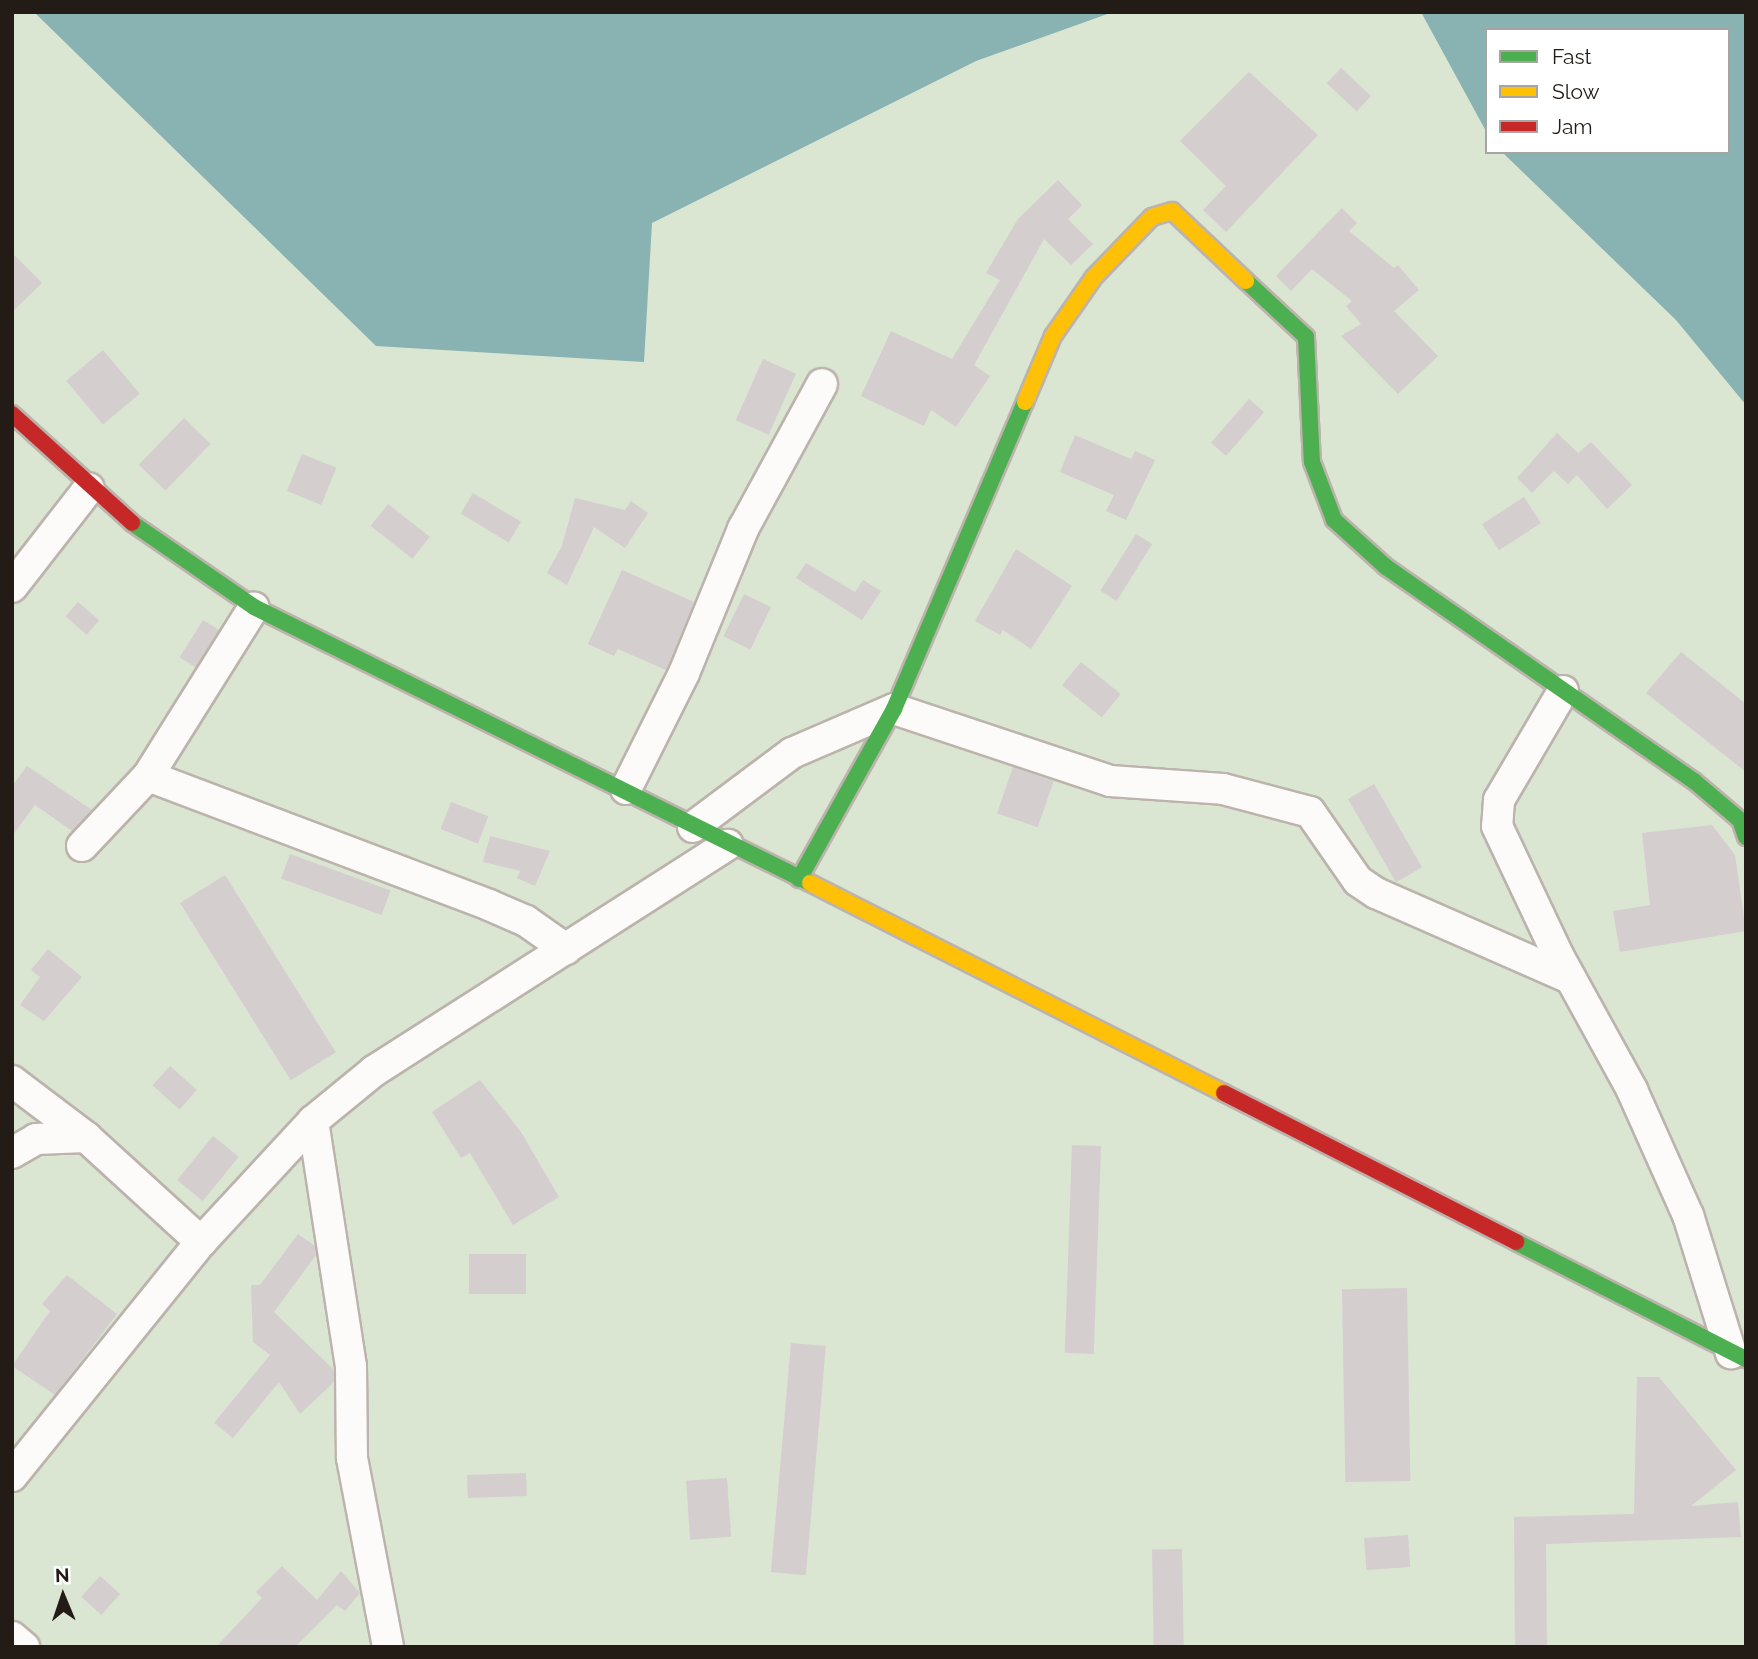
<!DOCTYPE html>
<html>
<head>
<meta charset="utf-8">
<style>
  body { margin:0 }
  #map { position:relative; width:1758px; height:1659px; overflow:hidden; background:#f2e7dd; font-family:Raleway,sans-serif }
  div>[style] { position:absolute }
  .green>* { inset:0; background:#dae5d2 }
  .water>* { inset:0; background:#89b2b2 }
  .building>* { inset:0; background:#d5cecf; transform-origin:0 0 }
  .roads { filter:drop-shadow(2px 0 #bcb3ac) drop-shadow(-2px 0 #bcb3ac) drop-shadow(0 2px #bcb3ac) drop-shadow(0 -2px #bcb3ac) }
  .street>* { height:30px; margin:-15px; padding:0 15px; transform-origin:15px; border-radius:15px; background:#fdfbfa }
  .fast>* { height:16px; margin:-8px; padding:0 8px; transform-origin:8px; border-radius:8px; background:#4caf50 }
  .slow>* { height:16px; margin:-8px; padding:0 8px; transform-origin:8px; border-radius:8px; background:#ffc107 }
  .jam>* { height:16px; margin:-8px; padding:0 8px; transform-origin:8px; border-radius:8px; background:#c62828 }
  span { translate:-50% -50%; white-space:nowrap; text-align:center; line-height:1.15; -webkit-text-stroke:7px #fff; paint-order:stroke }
  .frame { position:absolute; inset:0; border:14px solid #231c16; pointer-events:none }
  .legend { position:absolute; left:1485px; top:28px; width:245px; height:126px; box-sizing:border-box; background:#fff; border:2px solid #a7a4a2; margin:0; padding:9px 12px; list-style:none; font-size:21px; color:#231c16 }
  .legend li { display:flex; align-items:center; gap:14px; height:35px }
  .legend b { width:35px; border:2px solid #a7a4a2 }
  .north { position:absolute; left:28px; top:1561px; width:70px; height:70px; -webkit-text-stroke:5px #fff; paint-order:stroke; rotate:358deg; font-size:19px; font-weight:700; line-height:28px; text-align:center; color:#231c16 }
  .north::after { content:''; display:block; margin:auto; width:24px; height:32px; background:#231c16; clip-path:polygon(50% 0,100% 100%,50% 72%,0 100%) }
</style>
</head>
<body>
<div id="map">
  <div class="green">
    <i style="clip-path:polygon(evenodd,12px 12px,1746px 12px,1746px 1647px,12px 1647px,12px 12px,1487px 30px,1728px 30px,1728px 152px,1487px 152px,1487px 30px)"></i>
  </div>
  <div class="water">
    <i style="clip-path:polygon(34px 12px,1113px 12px,976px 61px,652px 223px,644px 362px,376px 346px)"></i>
    <i style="clip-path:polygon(1421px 12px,1746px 12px,1746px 405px,1676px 320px,1502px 152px,1728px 152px,1728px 30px,1487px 30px,1487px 133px)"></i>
  </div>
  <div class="building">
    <i style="left:1341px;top:68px;width:41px;height:21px;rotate:43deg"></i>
    <i style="clip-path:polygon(1249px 72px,1318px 135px,1226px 232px,1203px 210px,1226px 186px,1180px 141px)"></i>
    <i style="clip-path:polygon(1058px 180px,1082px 205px,1068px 219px,1093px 244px,1071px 265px,1044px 239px,974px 365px,990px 376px,956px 427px,931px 410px,924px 426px,861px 396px,891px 331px,952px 359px,1000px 280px,986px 273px,1018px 219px)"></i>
    <i style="clip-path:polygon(1342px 208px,1357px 223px,1349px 231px,1394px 268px,1398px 265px,1419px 290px,1394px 311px,1438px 356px,1398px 394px,1341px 336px,1361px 324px,1346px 306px,1352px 301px,1312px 269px,1291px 291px,1276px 276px)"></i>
    <i style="clip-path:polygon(12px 253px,42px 283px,12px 312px)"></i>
    <i style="left:103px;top:350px;width:57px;height:48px;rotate:50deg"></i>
    <i style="left:763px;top:359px;width:36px;height:67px;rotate:24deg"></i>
    <i style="left:1249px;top:399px;width:20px;height:58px;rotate:41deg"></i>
    <i style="left:184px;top:418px;width:37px;height:65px;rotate:44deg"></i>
    <i style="clip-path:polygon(1557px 433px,1578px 453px,1591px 442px,1632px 485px,1607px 509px,1577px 475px,1568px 484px,1554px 471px,1532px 493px,1517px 478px)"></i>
    <i style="clip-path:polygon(1075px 435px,1131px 459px,1135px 451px,1155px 460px,1126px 520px,1106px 511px,1114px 495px,1060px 472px)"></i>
    <i style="left:302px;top:454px;width:37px;height:40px;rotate:22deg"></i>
    <i style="left:473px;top:493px;width:56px;height:24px;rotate:31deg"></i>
    <i style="left:1524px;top:497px;width:31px;height:50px;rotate:57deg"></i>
    <i style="clip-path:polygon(575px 498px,625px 510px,631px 501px,648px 513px,625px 548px,594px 527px,567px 585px,547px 573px,562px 546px)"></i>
    <i style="left:388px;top:504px;width:53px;height:28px;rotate:38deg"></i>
    <i style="left:1136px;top:534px;width:19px;height:67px;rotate:32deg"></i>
    <i style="clip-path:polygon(1016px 549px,1072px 586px,1031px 649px,1003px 630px,1000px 635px,975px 621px)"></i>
    <i style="clip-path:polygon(806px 563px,855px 592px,863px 580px,881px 591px,862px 620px,796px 578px)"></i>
    <i style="clip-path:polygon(622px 570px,694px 602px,666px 670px,618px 649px,614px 656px,588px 644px)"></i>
    <i style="left:744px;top:594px;width:30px;height:47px;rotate:26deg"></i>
    <i style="left:78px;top:602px;width:28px;height:19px;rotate:41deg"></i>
    <i style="left:203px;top:620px;width:19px;height:44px;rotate:32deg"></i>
    <i style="clip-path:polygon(1681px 652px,1746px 704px,1746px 772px,1646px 693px)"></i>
    <i style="left:1081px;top:662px;width:51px;height:30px;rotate:39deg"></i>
    <i style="clip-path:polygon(27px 766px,92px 810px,72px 831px,35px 805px,12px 836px,12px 786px)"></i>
    <i style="left:1013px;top:767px;width:43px;height:49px;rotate:19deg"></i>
    <i style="left:1374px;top:784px;width:96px;height:30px;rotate:60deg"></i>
    <i style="left:451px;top:802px;width:40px;height:29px;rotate:21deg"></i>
    <i style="clip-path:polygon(1712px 825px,1735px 855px,1746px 931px,1620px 952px,1613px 911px,1650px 905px,1642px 833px)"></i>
    <i style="clip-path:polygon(490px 836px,550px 851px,535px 886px,517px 878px,520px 871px,483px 862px)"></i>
    <i style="left:290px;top:854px;width:107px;height:26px;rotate:20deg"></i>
    <i style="left:225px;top:875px;width:209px;height:53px;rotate:58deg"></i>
    <i style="clip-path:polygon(48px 949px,82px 977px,44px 1021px,20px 1005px,40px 977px,31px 970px)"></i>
    <i style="left:170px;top:1066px;width:36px;height:26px;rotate:42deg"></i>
    <i style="clip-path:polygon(480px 1080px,521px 1132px,559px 1197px,513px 1225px,470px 1153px,461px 1158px,432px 1112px)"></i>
    <i style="left:213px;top:1136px;width:33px;height:57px;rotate:39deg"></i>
    <i style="left:1072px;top:1145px;width:29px;height:208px;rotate:2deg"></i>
    <i style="clip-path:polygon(298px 1234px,315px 1246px,316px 1255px,274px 1312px,334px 1370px,334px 1382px,300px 1414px,279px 1382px,233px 1438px,214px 1423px,270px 1355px,253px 1342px,251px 1285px,260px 1285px)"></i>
    <i style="left:469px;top:1254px;width:57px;height:40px"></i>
    <i style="clip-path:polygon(67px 1275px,117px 1314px,55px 1395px,12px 1366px,50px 1311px,42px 1304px)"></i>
    <i style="left:1407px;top:1288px;width:193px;height:65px;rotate:89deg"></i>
    <i style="left:791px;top:1343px;width:35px;height:230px;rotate:5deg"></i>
    <i style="clip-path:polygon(1637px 1377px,1659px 1377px,1736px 1470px,1691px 1506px,1738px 1502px,1741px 1537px,1546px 1544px,1547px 1647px,1515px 1647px,1514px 1517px,1634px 1514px)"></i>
    <i style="left:526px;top:1473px;width:23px;height:59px;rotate:88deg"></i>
    <i style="left:727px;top:1478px;width:59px;height:41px;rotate:86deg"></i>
    <i style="left:1408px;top:1535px;width:32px;height:44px;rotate:86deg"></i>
    <i style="left:1182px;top:1549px;width:98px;height:30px;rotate:89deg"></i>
    <i style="clip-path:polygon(282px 1566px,317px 1600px,341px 1571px,360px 1593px,345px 1611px,337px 1605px,295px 1647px,216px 1647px,262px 1598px,256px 1592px)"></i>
    <i style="left:100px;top:1576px;width:27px;height:28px;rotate:42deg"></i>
  </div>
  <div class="roads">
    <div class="street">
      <i style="left:12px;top:587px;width:125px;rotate:-52.1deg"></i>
      <i style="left:1563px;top:691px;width:126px;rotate:120.4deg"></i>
      <i style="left:1499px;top:800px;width:26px;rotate:94deg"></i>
      <i style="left:1497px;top:826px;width:145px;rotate:64.7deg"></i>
      <i style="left:1559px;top:957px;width:152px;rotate:61.2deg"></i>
      <i style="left:1632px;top:1090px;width:137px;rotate:65.9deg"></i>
      <i style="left:1688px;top:1215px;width:145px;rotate:72.7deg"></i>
      <i style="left:148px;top:776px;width:365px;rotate:20.7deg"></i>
      <i style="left:489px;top:905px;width:40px;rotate:23.4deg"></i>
      <i style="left:526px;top:921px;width:49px;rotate:35deg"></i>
      <i style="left:626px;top:789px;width:130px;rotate:-63.4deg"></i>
      <i style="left:684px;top:673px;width:156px;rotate:-67.7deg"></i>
      <i style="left:743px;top:529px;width:165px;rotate:-61.4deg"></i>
      <i style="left:693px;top:827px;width:124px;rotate:-36.8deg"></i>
      <i style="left:792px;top:753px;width:111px;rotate:-23.3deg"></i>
      <i style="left:894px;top:709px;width:228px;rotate:18.4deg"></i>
      <i style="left:1110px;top:781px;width:113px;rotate:4deg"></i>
      <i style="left:1223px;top:789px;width:90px;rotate:14.8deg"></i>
      <i style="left:1310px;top:812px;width:84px;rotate:55.2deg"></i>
      <i style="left:1358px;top:881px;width:22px;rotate:34deg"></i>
      <i style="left:1376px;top:893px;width:212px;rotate:23.7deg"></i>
      <i style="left:82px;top:846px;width:96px;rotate:-46.7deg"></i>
      <i style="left:148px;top:776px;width:199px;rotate:-57.9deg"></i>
      <i style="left:12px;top:1081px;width:93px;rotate:37.1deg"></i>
      <i style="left:86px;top:1137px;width:156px;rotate:42.4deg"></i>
      <i style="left:313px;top:1121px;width:248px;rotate:81.2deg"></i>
      <i style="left:351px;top:1366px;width:92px;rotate:89.4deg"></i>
      <i style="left:352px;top:1458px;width:192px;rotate:79.2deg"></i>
      <i style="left:12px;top:1153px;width:28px;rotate:-30deg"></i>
      <i style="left:36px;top:1139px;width:50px;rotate:-2.3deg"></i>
      <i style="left:12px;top:1476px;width:301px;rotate:-51.1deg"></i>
      <i style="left:201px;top:1242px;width:165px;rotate:-47.2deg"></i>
      <i style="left:313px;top:1121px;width:79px;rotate:-39.3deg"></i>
      <i style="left:374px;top:1071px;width:420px;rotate:-32.6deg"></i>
      <i style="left:12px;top:1637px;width:16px;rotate:40deg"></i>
    </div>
    <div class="fast">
      <i style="left:1246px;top:281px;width:82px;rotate:43deg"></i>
      <i style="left:1306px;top:337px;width:125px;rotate:87.3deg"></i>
      <i style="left:1312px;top:462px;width:62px;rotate:69.2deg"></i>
      <i style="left:1334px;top:520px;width:70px;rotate:42.1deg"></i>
      <i style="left:1386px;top:567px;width:375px;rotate:34.8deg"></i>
      <i style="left:1694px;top:781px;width:60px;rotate:40.3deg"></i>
      <i style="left:1740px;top:820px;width:18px;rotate:71deg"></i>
      <i style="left:132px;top:523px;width:148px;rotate:34.5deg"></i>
      <i style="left:254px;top:607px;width:621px;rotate:26.4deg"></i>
      <i style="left:799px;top:879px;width:195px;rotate:-60.8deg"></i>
      <i style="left:894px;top:709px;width:334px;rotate:-66.9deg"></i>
      <i style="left:1516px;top:1242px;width:258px;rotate:27deg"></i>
    </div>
    <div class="slow">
      <i style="left:1025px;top:402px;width:72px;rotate:-67deg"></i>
      <i style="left:1053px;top:336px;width:72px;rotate:-55.2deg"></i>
      <i style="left:1094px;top:277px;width:83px;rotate:-46deg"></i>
      <i style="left:1152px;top:217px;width:21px;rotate:-17deg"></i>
      <i style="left:1172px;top:211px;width:102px;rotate:43.4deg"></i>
      <i style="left:810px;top:883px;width:464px;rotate:26.9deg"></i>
    </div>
    <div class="jam">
      <i style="left:12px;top:414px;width:162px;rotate:42.2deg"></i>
      <i style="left:1224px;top:1093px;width:328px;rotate:27deg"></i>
    </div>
  </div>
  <div class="frame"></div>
  <ul class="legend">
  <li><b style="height:9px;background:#4caf50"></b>Fast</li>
  <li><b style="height:9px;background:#ffc107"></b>Slow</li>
  <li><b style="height:9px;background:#c62828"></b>Jam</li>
  </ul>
  <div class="north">N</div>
</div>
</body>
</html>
